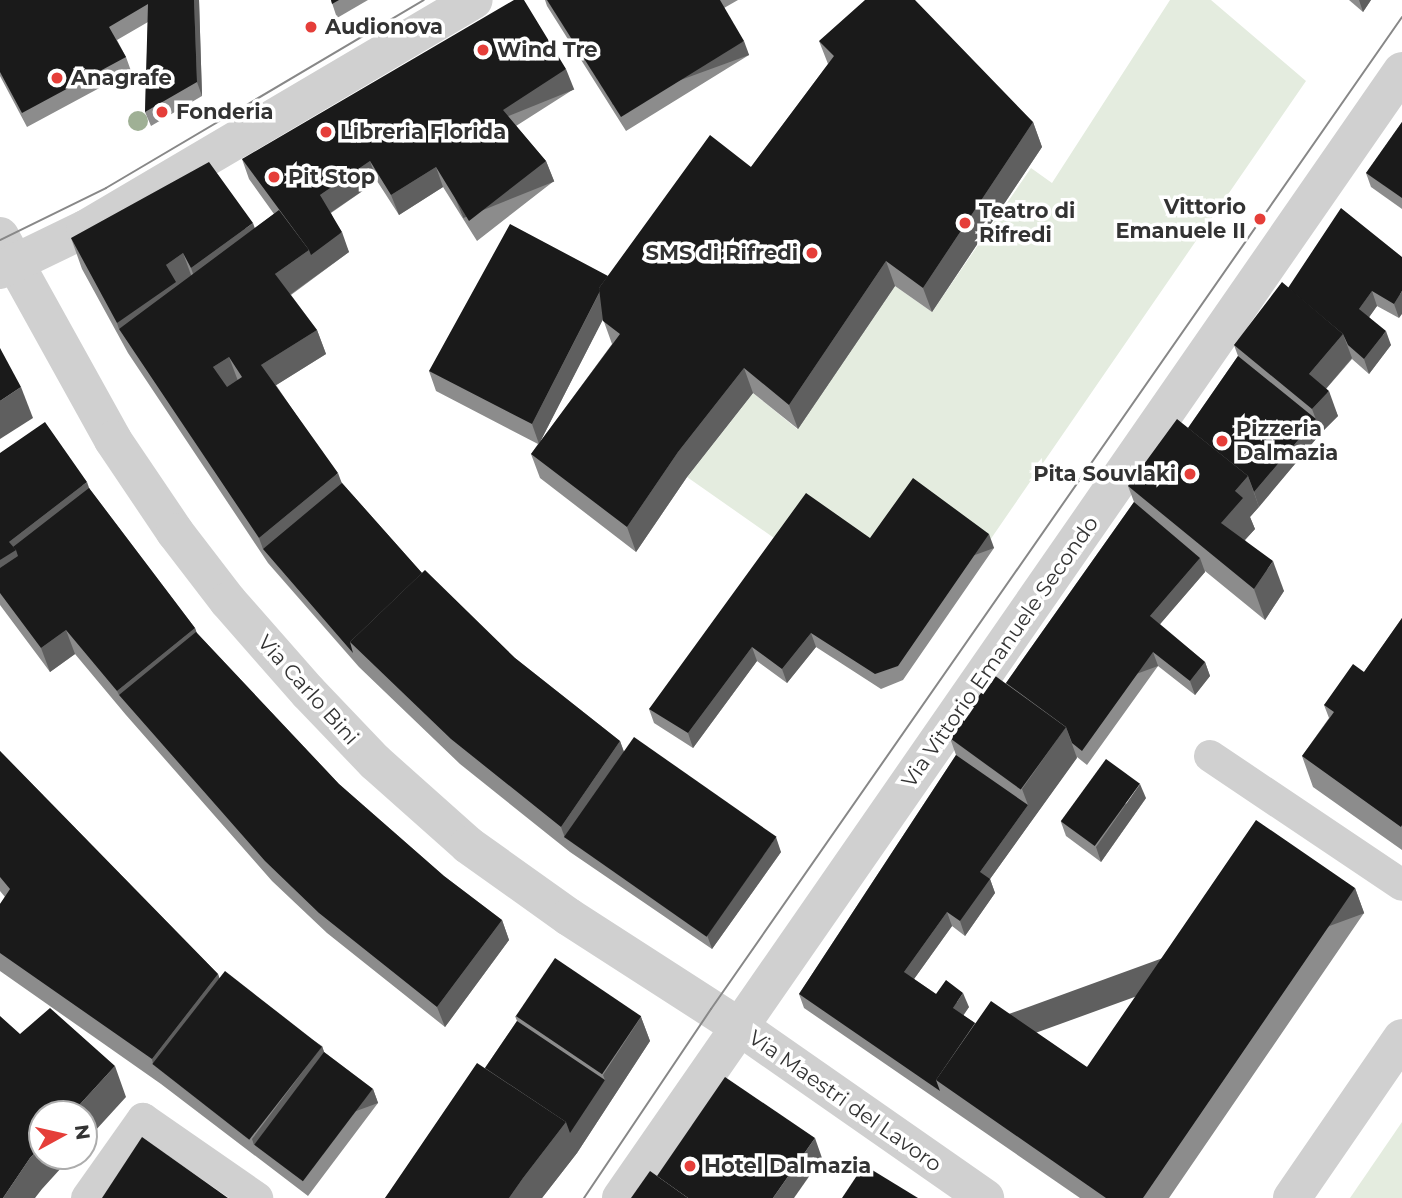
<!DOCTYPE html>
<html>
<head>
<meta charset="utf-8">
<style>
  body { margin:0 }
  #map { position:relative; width:1402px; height:1198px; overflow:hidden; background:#fff; font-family:Montserrat,sans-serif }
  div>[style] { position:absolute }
  .green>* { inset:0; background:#e4ecdf }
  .service>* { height:32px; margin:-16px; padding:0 16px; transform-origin:16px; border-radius:16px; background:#d0d0d0 }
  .minor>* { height:38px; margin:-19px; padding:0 19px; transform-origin:19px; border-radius:19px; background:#d0d0d0 }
  .tertiary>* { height:38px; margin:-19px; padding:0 19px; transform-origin:19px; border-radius:19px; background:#d0d0d0 }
  .tram>* { height:2px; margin:-1px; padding:0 1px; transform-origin:1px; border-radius:1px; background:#888 }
  .trees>* { width:20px; height:20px; margin:-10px; border-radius:50%; background:#9fb095 }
  .wall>* { inset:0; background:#8c8c8c }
  .shaded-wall>* { inset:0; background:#5f5f5f; transform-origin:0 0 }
  .building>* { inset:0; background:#1a1a1a; transform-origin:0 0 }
  .dots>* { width:19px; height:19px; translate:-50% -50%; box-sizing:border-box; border:4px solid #fff; border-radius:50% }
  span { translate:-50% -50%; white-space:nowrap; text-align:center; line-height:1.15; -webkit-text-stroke:7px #fff; paint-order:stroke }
  .poi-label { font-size:21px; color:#333; font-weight:700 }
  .left { translate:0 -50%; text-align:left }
  .right { translate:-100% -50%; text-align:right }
  .street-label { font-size:21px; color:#333 }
  .north { position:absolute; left:28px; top:1100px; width:70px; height:70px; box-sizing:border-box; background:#fff; border:2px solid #adadad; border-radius:50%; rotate:82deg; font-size:19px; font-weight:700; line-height:28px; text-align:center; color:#333 }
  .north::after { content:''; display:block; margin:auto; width:24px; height:32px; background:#e53e39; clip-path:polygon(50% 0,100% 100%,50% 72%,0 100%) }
</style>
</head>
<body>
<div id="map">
  <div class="green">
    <i style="clip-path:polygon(1170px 0,1211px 0,1306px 81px,988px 543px,875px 552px,784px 545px,687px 477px,753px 393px,797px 429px,895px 286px,932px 312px,1031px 168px,1052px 183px)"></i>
    <i style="clip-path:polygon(1402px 1122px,1402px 1198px,1350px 1198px)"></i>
  </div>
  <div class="service">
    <i style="left:1210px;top:756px;width:231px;rotate:33.9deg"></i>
    <i style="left:87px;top:1198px;width:97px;rotate:-54.7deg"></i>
    <i style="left:143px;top:1119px;width:139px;rotate:34.7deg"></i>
  </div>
  <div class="minor">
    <i style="left:0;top:236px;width:233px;rotate:61deg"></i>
    <i style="left:113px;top:440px;width:111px;rotate:56deg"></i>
    <i style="left:175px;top:532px;width:87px;rotate:52.5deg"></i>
    <i style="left:228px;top:601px;width:121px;rotate:48.7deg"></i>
    <i style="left:308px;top:692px;width:97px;rotate:46.3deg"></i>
    <i style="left:375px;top:762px;width:125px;rotate:41.7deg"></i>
    <i style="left:468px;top:845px;width:124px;rotate:35.5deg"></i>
    <i style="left:569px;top:917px;width:203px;rotate:32.8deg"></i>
    <i style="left:740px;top:1027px;width:299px;rotate:34.9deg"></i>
    <i style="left:621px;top:1198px;width:1371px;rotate:-55.28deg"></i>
    <i style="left:1292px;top:1198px;width:194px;rotate:-55.5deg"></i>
  </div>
  <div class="tertiary">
    <i style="left:0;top:270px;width:94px;rotate:-25.8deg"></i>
    <i style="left:85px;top:229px;width:451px;rotate:-30.5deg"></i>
  </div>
  <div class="tram">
    <i style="left:0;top:240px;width:118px;rotate:-26.1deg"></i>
    <i style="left:106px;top:188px;width:369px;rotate:-30.6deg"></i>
    <i style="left:584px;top:1198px;width:228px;rotate:-56.1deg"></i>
    <i style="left:711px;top:1009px;width:1209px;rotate:-55.14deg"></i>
  </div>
  <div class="trees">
    <i style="left:138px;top:121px"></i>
  </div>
  <div class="wall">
    <i style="clip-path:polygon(0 0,199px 0,202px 96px,151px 126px,145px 112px,148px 22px,117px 40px,126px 57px,131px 71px,27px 127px,0 76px)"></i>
    <i style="clip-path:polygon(331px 0,368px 0,337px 18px)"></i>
    <i style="clip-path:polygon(545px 0,738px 0,724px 8px,749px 55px,626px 131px,547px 6px)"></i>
    <i style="clip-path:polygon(1349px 0,1371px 0,1363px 12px)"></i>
    <i style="clip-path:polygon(evenodd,819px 41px,1033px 122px,1042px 147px,932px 312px,895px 286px,798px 429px,753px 393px,687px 477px,636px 552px,540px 478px,531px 454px,538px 444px,436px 391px,429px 371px,608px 276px,751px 167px,828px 64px,819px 41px,603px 319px,612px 344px,540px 442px,603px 319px)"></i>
    <i style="clip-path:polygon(574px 89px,516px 126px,546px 161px,554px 181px,477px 241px,443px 187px,399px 215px,377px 181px,331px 213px,349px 252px,291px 295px,317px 330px,326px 354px,276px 385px,342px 483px,422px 573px,515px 658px,620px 741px,624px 752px,781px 852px,712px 949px,570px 852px,460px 764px,359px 667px,268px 563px,128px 353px,82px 269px,71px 238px,255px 228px,274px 214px,249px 179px,242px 159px)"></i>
    <i style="clip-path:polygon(1402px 122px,1402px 209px,1371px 187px,1366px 173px)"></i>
    <i style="clip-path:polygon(1402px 257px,1399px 318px,1377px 306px,1369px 317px,1391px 345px,1369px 374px,1352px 359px,1326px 389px,1338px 416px,1321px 433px,1250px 517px,1255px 529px,1245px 540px,1284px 591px,1265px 620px,1205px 571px,1205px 572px,1160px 624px,1205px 662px,1210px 676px,1195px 695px,1158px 666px,1087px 765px,1077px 757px,990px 879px,995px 893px,965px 936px,952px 926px,914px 979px,936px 994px,969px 1007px,963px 1015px,975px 1023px,1087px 1067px,1355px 888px,1364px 913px,1169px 1198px,1080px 1198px,804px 1008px,799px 994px,956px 755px,950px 738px,1006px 683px,1134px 502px,1128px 486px,1188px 428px,1238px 356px,1234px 345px,1288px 288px)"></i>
    <i style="clip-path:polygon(0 453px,89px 488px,195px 628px,196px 632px,339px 784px,444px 876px,502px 920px,509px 940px,445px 1027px,327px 933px,272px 881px,126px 715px,75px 654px,50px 672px,0 605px)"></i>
    <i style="clip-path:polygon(870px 538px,994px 548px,903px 680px,881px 689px,816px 647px,787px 683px,757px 661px,693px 748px,654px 723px,649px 709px)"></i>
    <i style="clip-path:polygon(1402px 618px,1402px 850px,1313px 787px,1302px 756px,1329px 718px,1324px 705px,1364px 672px)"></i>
    <i style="clip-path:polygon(0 751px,218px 974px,219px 978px,322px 1046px,324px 1052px,373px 1089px,378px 1103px,308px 1196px,161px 1084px,0 971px,0 904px,5px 897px,0 891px)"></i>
    <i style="clip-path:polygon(1146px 798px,1101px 862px,1066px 836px,1061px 822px)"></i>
    <i style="clip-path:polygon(515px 1016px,641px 1017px,650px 1041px,577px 1153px,542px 1198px,385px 1198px,485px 1068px,517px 1021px)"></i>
  </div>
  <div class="shaded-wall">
    <i style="clip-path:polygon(194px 0,199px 0,202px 96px,197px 82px)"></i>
    <i style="clip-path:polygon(1359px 0,1371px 0,1363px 12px)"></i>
    <i style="left:744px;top:41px;width:15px;height:145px;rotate:70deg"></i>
    <i style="left:566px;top:69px;width:22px;height:75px;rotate:68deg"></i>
    <i style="clip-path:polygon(1033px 122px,1042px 147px,932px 312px,923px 288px)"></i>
    <i style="clip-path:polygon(370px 161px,377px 181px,327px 215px,320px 195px)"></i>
    <i style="left:546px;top:161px;width:22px;height:98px;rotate:68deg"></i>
    <i style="clip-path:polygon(436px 167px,443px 187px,399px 215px,391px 195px)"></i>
    <i style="clip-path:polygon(253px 223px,264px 254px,202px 299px,191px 268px)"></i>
    <i style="clip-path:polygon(342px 232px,349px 252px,284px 299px,275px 274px,309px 250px)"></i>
    <i style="clip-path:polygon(183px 253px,194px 283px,119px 329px,117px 323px,166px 265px)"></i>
    <i style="clip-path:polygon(886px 261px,895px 286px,798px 429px,789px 405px)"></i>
    <i style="clip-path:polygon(608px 276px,615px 296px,539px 444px,532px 424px)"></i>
    <i style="clip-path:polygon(1372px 291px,1377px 306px,1365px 323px,1359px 309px)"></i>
    <i style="clip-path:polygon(1402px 291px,1402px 314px,1399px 318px,1394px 304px)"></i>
    <i style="clip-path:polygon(317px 330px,326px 354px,270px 389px,261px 365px)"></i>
    <i style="clip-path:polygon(1386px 331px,1391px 345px,1369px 374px,1364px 359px)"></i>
    <i style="clip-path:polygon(1343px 334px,1352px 358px,1318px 398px,1309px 374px)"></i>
    <i style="clip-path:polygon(229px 357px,238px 381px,222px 391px,213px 367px)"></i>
    <i style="clip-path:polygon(744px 368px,753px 393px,687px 477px,636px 552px,627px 527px,678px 452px)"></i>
    <i style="clip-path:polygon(21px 387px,33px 418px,0 439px,0 401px)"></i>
    <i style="clip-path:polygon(1329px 391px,1338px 416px,1321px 433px,1312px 409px)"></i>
    <i style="clip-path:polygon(1316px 419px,1321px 433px,1259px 507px,1254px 492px)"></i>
    <i style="clip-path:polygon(338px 473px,347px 497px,263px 549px,259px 538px)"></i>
    <i style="clip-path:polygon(1248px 476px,1259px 507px,1250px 517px,1255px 529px,1232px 554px,1221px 523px,1235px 491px)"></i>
    <i style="clip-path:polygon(87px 482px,98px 513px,0 593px,0 560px,9px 542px)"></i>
    <i style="left:989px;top:534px;width:15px;height:160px;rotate:70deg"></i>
    <i style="clip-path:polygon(1200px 558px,1205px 572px,1155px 630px,1150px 616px)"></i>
    <i style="clip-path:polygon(1273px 561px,1284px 591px,1265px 620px,1254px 589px)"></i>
    <i style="clip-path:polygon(195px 628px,204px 652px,119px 695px,117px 691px)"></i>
    <i style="clip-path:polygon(66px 630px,75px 654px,50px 672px,41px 648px)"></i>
    <i style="clip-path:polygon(811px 633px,816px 647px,787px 683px,782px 669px)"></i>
    <i style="clip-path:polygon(752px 647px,757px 661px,693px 748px,688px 733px)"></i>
    <i style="left:1153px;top:652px;width:15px;height:122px;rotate:70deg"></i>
    <i style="clip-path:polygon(1205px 662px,1210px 676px,1195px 695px,1190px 681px)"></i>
    <i style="clip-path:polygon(1066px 727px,1077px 758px,990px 879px,995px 893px,965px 936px,960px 921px,980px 872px,1028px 805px,1022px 789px)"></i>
    <i style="clip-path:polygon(620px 741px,629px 766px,565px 838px,561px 827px)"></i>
    <i style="clip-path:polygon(1140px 784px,1146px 798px,1101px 862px,1096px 847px)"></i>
    <i style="clip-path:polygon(776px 837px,781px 852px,712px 949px,707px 935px)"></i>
    <i style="left:1355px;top:888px;width:27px;height:376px;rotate:70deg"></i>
    <i style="clip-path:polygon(947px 912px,952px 926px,909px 986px,904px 972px)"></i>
    <i style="clip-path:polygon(502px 920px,509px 940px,445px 1027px,437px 1007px)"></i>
    <i style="clip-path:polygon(218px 974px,227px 999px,153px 1064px,152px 1059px)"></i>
    <i style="clip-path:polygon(963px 993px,969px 1007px,959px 1022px,953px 1008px)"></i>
    <i style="clip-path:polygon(641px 1017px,650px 1041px,577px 1153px,542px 1198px,509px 1198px,523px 1178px,566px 1122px,605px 1080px,603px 1075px)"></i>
    <i style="clip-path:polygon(322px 1046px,329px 1066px,254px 1145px,252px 1139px)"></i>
    <i style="clip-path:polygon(115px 1066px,126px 1097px,84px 1143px,84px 1114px,71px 1114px)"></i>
    <i style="left:373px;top:1089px;width:15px;height:116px;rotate:70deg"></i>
    <i style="clip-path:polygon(815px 1138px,822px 1158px,794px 1198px,773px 1198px)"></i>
    <i style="clip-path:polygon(42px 1145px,42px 1156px,72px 1156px,42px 1189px,35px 1198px,3px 1198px,30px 1158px)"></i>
  </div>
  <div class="building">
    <i style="clip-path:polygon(0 0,194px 0,197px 82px,145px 112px,148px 4px,109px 27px,126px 57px,22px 113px,0 72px)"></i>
    <i style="clip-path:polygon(331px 0,339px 0,332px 4px)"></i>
    <i style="clip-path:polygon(514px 0,524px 0,566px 69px,503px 110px,546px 161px,469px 221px,436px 167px,391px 195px,370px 161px,320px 195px,342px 232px,311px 255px,309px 250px,242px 159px)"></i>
    <i style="clip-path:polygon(547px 0,720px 0,744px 41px,621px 117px)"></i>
    <i style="clip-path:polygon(865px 0,915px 0,1033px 122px,923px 288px,886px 261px,789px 405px,744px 368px,678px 452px,627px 527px,531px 454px,620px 334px,603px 321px,599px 288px,710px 135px,751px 167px,834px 56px,819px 41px)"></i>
    <i style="clip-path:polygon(1402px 122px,1402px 198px,1366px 173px)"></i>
    <i style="clip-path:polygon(209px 162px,253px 223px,191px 268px,183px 253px,166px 265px,176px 282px,117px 323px,71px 238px)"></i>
    <i style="clip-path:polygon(1341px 208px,1402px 257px,1402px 291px,1394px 304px,1372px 291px,1359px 309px,1386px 331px,1364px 359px,1348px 345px,1343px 334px,1288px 288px)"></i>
    <i style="clip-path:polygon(evenodd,279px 210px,309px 250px,275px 274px,317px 330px,261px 365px,338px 473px,259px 538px,119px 329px,279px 210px,229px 357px,242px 377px,227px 387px,213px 367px,229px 357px)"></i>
    <i style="clip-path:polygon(510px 224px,608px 276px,599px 288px,600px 291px,532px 424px,429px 371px)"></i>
    <i style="clip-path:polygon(1282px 282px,1343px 334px,1309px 374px,1329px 391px,1312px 409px,1234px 345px)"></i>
    <i style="clip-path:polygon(0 348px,21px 387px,0 401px)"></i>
    <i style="clip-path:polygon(1238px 356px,1316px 419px,1254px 492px,1248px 476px,1188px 428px)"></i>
    <i style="clip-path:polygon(1177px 419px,1248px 476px,1235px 491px,1243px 498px,1221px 523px,1273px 561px,1254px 589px,1128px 486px)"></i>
    <i style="clip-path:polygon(45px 422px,87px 482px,9px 542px,16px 550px,0 560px,0 453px)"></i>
    <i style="clip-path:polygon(913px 478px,989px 534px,898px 666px,875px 674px,811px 633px,782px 669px,752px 647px,688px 733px,649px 709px,806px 493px,870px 538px)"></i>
    <i style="clip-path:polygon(342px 483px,422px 573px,350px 642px,353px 653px,263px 549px)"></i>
    <i style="clip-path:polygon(89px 488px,195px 628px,117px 691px,66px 630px,41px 648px,0 593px,0 568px,18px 556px,16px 550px,13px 547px)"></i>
    <i style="clip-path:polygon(1134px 502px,1200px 558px,1150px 616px,1205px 662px,1190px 681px,1153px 652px,1082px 751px,1072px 743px,1066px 727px,1006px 683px)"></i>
    <i style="clip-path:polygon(425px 570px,515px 658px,620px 741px,561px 827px,451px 739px,350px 642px)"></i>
    <i style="clip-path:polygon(1402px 618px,1402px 825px,1401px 827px,1302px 756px,1334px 712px,1324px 705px,1353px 664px,1364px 672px)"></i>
    <i style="clip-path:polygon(196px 632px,339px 784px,444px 876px,502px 920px,437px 1007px,319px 913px,265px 861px,119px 695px)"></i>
    <i style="left:994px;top:675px;width:89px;height:77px;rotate:36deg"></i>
    <i style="left:634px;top:737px;width:174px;height:122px;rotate:35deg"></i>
    <i style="clip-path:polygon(0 751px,218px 974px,152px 1059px,0 953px,0 904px,10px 889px,0 877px)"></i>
    <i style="clip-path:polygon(956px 755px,1028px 805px,980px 872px,990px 879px,960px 921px,947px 912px,904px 972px,936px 994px,946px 980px,963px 993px,953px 1008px,975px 1023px,936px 1080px,940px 1091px,799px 994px)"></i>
    <i style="left:1106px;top:759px;width:42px;height:77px;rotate:36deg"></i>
    <i style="clip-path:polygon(1256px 820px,1355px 888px,1143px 1198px,1106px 1198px,936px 1080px,991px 1001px,1087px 1067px)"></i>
    <i style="left:555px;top:958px;width:104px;height:70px;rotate:34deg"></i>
    <i style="left:225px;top:971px;width:123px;height:118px;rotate:38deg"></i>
    <i style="clip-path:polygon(50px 1008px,115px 1066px,71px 1114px,42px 1114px,42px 1145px,30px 1158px,3px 1198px,0 1198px,0 1016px,20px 1034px)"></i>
    <i style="clip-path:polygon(517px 1021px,605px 1080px,570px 1133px,566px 1122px,485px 1068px)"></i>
    <i style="left:324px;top:1052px;width:61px;height:116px;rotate:37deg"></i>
    <i style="clip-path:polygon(477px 1063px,566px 1122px,523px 1178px,509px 1198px,385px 1198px)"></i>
    <i style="clip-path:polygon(725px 1077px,815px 1138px,773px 1198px,688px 1198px,657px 1176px)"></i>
    <i style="clip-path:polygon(142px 1137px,228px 1198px,102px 1198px)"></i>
    <i style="clip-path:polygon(864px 1165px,918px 1198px,842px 1198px)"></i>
    <i style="clip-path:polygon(650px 1171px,688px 1198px,631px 1198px)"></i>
  </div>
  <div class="dots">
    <i style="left:311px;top:27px;background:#e53e39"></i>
    <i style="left:483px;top:50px;background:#e53e39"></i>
    <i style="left:57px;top:78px;background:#e53e39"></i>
    <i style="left:162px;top:112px;background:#e53e39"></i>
    <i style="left:326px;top:132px;background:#e53e39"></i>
    <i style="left:274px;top:177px;background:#e53e39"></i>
    <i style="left:1260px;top:219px;background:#e53e39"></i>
    <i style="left:965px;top:223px;background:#e53e39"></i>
    <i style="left:812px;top:253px;background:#e53e39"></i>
    <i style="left:1222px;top:441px;background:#e53e39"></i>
    <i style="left:1190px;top:474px;background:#e53e39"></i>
    <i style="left:690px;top:1166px;background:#e53e39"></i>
  </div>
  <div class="poi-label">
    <span class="left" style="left:325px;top:27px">Audionova</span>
    <span class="left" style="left:497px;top:50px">Wind Tre</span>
    <span class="left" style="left:71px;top:78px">Anagrafe</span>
    <span class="left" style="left:176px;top:112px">Fonderia</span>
    <span class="left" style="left:340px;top:132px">Libreria Florida</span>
    <span class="left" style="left:288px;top:177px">Pit Stop</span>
    <span class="right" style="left:1246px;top:219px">Vittorio<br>Emanuele II</span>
    <span class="left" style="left:979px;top:223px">Teatro di<br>Rifredi</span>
    <span class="right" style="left:798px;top:253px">SMS di Rifredi</span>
    <span class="left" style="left:1236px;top:441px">Pizzeria<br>Dalmazia</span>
    <span class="right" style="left:1176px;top:474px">Pita Souvlaki</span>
    <span class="left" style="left:704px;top:1166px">Hotel Dalmazia</span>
  </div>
  <div class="street-label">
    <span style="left:1000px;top:652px;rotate:-55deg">Via Vittorio Emanuele Secondo</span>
    <span style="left:308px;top:690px;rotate:48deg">Via Carlo Bini</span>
    <span style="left:845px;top:1101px;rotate:35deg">Via Maestri del Lavoro</span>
  </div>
  <div class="north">N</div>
</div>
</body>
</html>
